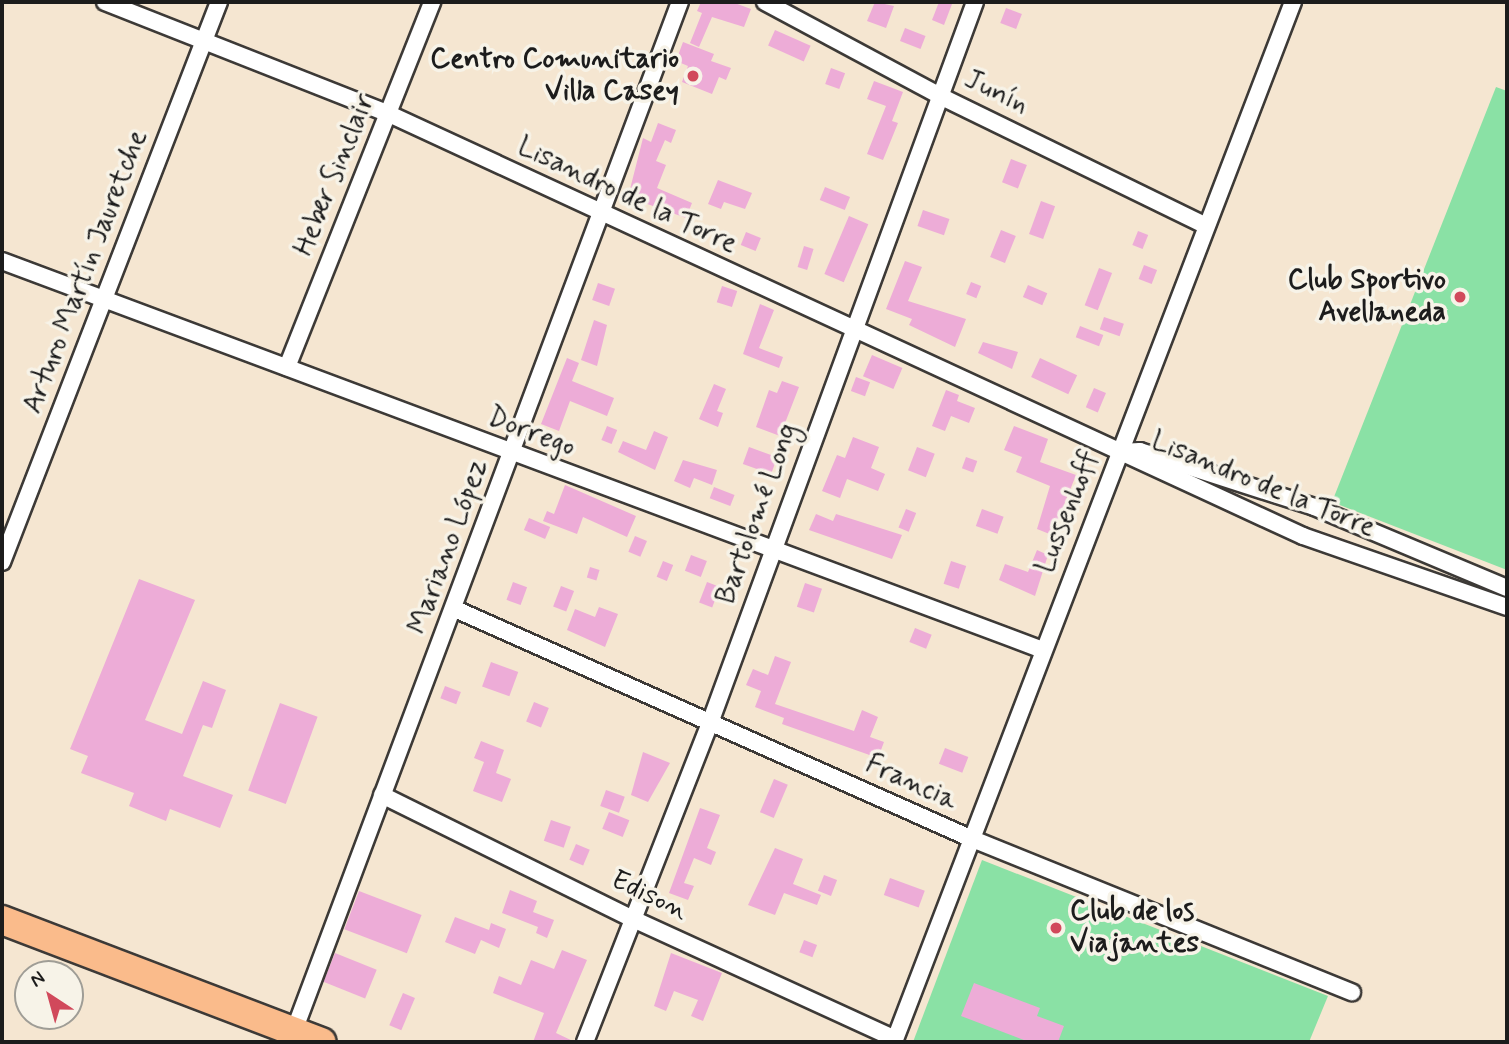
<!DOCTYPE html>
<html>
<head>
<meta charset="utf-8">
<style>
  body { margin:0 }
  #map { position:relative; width:1509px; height:1044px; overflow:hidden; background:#f5e6d1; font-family:Mynerve,sans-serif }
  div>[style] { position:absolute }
  .green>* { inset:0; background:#8ae1a5 }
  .building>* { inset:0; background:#edacd7; transform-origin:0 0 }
  .roads { filter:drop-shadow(2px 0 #3d3a37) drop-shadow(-2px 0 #3d3a37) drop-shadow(0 2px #3d3a37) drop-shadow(0 -2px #3d3a37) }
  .street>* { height:16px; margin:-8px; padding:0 8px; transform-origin:8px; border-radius:8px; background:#fff }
  .highway>* { height:28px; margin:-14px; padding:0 14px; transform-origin:14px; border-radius:14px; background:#fabb8b }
  .dots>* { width:19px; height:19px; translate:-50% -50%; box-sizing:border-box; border:4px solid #f7f3e8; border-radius:50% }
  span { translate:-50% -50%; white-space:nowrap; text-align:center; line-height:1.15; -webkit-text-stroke:7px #f7f3e8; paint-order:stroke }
  .poi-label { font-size:28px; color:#1c1c1c; font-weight:700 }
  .right { translate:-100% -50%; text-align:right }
  .left { translate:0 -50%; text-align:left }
  .street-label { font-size:28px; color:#1c1c1c }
  .frame { position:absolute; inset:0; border:4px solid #1c1c1c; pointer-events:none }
  .north { position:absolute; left:14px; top:960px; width:70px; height:70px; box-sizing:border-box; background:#f7f3e8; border:2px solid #9f9d96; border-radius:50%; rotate:324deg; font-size:19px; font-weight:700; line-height:28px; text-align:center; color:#1c1c1c }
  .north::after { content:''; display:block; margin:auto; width:24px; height:32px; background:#d1495b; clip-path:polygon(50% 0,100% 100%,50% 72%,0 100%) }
</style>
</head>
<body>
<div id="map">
  <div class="green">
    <i style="clip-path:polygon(1496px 87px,1507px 91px,1507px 570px,1332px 502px)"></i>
    <i style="clip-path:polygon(982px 860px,1328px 996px,1309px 1042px,913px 1042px)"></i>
  </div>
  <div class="building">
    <i style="clip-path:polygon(701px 2px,732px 2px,751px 9px,744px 27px,712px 17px,699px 47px,690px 43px,702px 13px,697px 11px)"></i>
    <i style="clip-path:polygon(875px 2px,894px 6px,886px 28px,867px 21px)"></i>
    <i style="clip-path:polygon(939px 2px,952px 4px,944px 25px,932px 20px)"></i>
    <i style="left:1006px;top:8px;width:17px;height:16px;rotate:21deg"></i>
    <i style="left:905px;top:28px;width:22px;height:14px;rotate:21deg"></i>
    <i style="left:775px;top:30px;width:39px;height:17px;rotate:24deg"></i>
    <i style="clip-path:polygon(683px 42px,714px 54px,711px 61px,731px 68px,726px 80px,719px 77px,712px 94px,682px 82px,688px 66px,676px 61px)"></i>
    <i style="left:831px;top:68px;width:15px;height:17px;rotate:20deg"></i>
    <i style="clip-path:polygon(874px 81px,903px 92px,892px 121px,898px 123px,883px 160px,867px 154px,886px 106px,867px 99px)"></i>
    <i style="clip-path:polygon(658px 123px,676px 130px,671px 143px,665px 140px,656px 161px,666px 165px,657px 188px,692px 203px,686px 218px,628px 197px,643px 138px,651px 142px)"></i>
    <i style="left:1011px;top:159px;width:17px;height:25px;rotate:21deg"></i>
    <i style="clip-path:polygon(718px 180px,752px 193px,745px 209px,724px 202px,721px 209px,708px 204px)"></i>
    <i style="left:825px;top:187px;width:27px;height:14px;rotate:22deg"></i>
    <i style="left:1041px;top:201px;width:15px;height:35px;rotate:20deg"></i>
    <i style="left:923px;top:210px;width:28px;height:17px;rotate:19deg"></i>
    <i style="left:849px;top:216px;width:21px;height:63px;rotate:23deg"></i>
    <i style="left:1001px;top:230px;width:16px;height:29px;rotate:22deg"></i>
    <i style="left:1138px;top:231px;width:11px;height:15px;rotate:22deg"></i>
    <i style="left:746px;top:232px;width:16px;height:14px;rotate:22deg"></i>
    <i style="left:804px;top:246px;width:10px;height:22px;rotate:17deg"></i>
    <i style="clip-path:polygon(905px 261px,922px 267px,908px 301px,966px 319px,955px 347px,909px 325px,912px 319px,886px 309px)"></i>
    <i style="left:1144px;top:265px;width:14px;height:15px;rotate:21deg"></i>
    <i style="left:1099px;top:268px;width:14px;height:40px;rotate:21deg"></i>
    <i style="left:971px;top:282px;width:11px;height:13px;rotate:22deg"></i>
    <i style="left:598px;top:283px;width:18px;height:18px;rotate:19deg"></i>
    <i style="left:1028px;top:285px;width:21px;height:13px;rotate:23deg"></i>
    <i style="left:722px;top:286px;width:16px;height:17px;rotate:18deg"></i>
    <i style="clip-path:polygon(760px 304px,774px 310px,759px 348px,783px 357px,779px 368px,743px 354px)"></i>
    <i style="left:1104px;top:317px;width:21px;height:13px;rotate:19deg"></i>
    <i style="clip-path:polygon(594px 320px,607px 325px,597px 366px,581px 360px)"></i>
    <i style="left:1080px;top:326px;width:25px;height:12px;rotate:21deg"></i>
    <i style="clip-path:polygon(983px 342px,1018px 352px,1012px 369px,978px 353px)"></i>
    <i style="left:872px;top:355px;width:33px;height:23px;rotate:23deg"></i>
    <i style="clip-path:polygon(567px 358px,579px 363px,572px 381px,614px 398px,607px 416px,570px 401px,559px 431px,541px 424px)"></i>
    <i style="left:1040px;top:358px;width:41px;height:21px;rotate:25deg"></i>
    <i style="left:856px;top:377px;width:15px;height:15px;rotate:20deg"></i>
    <i style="clip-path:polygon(782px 381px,799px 387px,780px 436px,756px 427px,769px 390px,777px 393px)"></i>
    <i style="clip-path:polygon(714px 384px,726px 389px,717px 411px,723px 413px,718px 427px,699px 419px)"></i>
    <i style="left:1094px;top:388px;width:13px;height:21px;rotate:23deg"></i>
    <i style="clip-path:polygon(946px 390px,959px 395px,957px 401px,975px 408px,969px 423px,951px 416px,945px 431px,932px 426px)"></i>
    <i style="left:607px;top:426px;width:11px;height:15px;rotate:22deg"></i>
    <i style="clip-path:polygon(1014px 426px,1048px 439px,1040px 462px,1076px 475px,1052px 535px,1037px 529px,1050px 486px,1016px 472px,1022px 457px,1004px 450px)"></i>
    <i style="clip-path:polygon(654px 431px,668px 437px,655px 470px,618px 452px,623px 441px,646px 450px)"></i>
    <i style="clip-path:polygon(853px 437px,879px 447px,871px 468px,885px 474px,878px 491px,847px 479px,840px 498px,822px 491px,837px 455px,845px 458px)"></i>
    <i style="left:749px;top:447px;width:30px;height:18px;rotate:20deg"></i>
    <i style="left:917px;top:447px;width:19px;height:25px;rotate:21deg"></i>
    <i style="left:966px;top:457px;width:12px;height:12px;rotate:20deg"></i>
    <i style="clip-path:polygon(683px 460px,717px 470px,712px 485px,694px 478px,690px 488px,674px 481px)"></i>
    <i style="clip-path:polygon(565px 485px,636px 516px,627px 537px,583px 517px,577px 534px,543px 521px,547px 511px,554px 514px)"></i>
    <i style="left:714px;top:487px;width:22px;height:12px;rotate:21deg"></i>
    <i style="left:906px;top:509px;width:11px;height:20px;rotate:22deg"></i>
    <i style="left:982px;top:509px;width:23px;height:18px;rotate:20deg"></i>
    <i style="clip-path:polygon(816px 514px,833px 521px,836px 514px,902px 535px,892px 559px,809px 530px)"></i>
    <i style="left:529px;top:518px;width:23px;height:13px;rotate:23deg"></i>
    <i style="left:635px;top:536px;width:13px;height:17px;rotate:23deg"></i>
    <i style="clip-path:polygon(1037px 550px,1048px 555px,1035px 596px,999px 580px,1005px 564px,1028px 572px)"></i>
    <i style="left:691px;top:555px;width:17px;height:17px;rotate:21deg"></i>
    <i style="left:663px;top:561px;width:11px;height:17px;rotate:22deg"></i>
    <i style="left:951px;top:561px;width:16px;height:24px;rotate:18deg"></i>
    <i style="left:590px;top:567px;width:10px;height:11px;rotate:17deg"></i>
    <i style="clip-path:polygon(139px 579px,195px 600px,145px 720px,182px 734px,203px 681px,226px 690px,212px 728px,203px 725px,183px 776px,233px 795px,220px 828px,170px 809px,166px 821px,129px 806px,134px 793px,81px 773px,88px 756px,70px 749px)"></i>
    <i style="left:513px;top:582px;width:15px;height:19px;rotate:20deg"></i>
    <i style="left:707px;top:582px;width:14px;height:22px;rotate:21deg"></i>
    <i style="left:805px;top:583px;width:18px;height:25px;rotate:19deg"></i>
    <i style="left:561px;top:586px;width:14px;height:22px;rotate:21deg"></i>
    <i style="clip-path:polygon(599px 607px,618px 614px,605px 647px,567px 630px,575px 609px,595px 617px)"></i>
    <i style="left:915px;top:628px;width:18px;height:15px;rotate:22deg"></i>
    <i style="clip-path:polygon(775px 656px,791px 662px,775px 704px,854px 731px,862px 710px,878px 717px,870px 737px,884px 742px,878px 758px,782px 724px,784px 718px,755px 707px,761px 691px,746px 685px,753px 669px,768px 675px)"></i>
    <i style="left:491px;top:662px;width:29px;height:26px;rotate:20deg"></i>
    <i style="left:445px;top:686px;width:17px;height:13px;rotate:21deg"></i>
    <i style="left:534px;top:702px;width:16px;height:21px;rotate:22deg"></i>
    <i style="left:280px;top:703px;width:40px;height:93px;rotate:20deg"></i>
    <i style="clip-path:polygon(481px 741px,504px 750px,496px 773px,511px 779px,502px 802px,473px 791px,484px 762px,474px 758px)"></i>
    <i style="left:945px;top:748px;width:25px;height:17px;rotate:21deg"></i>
    <i style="clip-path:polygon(643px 752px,670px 763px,648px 802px,631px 795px)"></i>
    <i style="left:774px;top:779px;width:15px;height:36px;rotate:23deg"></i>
    <i style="left:606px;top:790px;width:20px;height:17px;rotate:20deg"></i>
    <i style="clip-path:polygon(700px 808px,720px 815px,707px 848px,716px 852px,711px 865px,694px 858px,684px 883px,694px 886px,688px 900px,669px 893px)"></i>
    <i style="left:609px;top:812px;width:22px;height:18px;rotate:22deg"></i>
    <i style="left:551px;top:820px;width:21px;height:22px;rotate:19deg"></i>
    <i style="left:576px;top:844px;width:15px;height:17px;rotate:23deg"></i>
    <i style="clip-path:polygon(775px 848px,803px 859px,793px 884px,821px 895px,817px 905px,784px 893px,775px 915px,748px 905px)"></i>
    <i style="left:824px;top:875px;width:14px;height:17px;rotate:21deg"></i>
    <i style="left:890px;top:878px;width:37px;height:18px;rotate:20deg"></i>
    <i style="clip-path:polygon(510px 890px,537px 901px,533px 912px,554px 920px,547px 938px,536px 933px,538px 927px,502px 913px)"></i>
    <i style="left:359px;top:891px;width:67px;height:41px;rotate:21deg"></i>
    <i style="clip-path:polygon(455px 917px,489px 930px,491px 923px,506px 929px,499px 948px,481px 940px,475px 954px,445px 942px)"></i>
    <i style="left:804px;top:940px;width:14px;height:13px;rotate:21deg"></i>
    <i style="clip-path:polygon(562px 950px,587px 960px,556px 1033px,575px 1042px,533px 1042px,544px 1013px,493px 993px,499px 976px,521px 985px,531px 960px,554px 969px)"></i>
    <i style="left:335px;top:953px;width:45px;height:31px;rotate:22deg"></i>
    <i style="clip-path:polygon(671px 953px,722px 973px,703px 1021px,691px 1016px,698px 1000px,674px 991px,666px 1011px,654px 1006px)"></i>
    <i style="clip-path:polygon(974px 983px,1040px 1008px,1037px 1016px,1064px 1026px,1058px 1042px,1029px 1042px,961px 1016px)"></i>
    <i style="left:403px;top:993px;width:13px;height:35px;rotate:23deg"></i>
  </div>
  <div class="roads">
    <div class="street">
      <i style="left:105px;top:2px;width:303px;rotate:21.5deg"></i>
      <i style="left:387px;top:113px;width:1009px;rotate:24.79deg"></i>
      <i style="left:1303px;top:536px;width:216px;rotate:19.2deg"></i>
      <i style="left:765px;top:2px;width:201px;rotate:28.2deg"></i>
      <i style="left:942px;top:97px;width:294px;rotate:26deg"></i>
      <i style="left:2px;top:261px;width:1111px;rotate:20.49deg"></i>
      <i style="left:287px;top:367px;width:393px;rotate:-68.3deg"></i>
      <i style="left:1120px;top:452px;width:20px;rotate:-3deg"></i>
      <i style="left:1140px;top:451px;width:183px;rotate:17.8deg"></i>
      <i style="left:1314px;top:507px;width:209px;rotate:22.8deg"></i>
      <i style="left:2px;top:562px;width:601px;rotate:-68.82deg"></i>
      <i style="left:455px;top:609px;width:564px;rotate:23.97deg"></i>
      <i style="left:970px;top:838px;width:412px;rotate:22deg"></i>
      <i style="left:382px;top:795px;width:278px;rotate:26.3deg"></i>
      <i style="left:631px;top:918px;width:290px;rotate:24.6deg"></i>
      <i style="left:294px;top:1031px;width:1099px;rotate:-69.44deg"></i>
      <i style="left:585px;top:1042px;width:343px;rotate:-68.6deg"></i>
      <i style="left:710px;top:723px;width:768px;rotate:-69.82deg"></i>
      <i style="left:894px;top:1042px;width:1114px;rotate:-69.01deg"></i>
    </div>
    <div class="highway">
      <i style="left:2px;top:920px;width:342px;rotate:20.9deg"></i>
    </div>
  </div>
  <div class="dots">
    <i style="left:693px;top:76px;background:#d1495b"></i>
    <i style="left:1460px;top:297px;background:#d1495b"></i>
    <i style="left:1056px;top:928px;background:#d1495b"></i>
  </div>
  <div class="poi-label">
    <span class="right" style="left:679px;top:76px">Centro Comunitario<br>Villa Casey</span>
    <span class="right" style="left:1446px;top:297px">Club Sportivo<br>Avellaneda</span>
    <span class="left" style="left:1070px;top:928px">Club de los<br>Viajantes</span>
  </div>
  <div class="street-label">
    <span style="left:996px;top:93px;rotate:26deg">Junín</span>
    <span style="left:335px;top:175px;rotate:-68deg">Heber Sinclair</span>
    <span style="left:627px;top:196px;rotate:25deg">Lisandro de la Torre</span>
    <span style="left:86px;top:272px;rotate:-69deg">Arturo Martín Jauretche</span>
    <span style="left:531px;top:433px;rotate:21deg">Dorrego</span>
    <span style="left:1263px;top:485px;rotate:22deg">Lisandro de la Torre</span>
    <span style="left:1068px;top:512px;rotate:-69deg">Lussenhoff</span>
    <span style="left:758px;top:514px;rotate:-70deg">Bartolomé Long</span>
    <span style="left:449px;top:547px;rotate:-70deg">Mariano López</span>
    <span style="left:911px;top:783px;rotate:24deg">Francia</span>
    <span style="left:649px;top:896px;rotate:25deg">Edison</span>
  </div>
  <div class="frame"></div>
  <div class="north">N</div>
</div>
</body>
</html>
